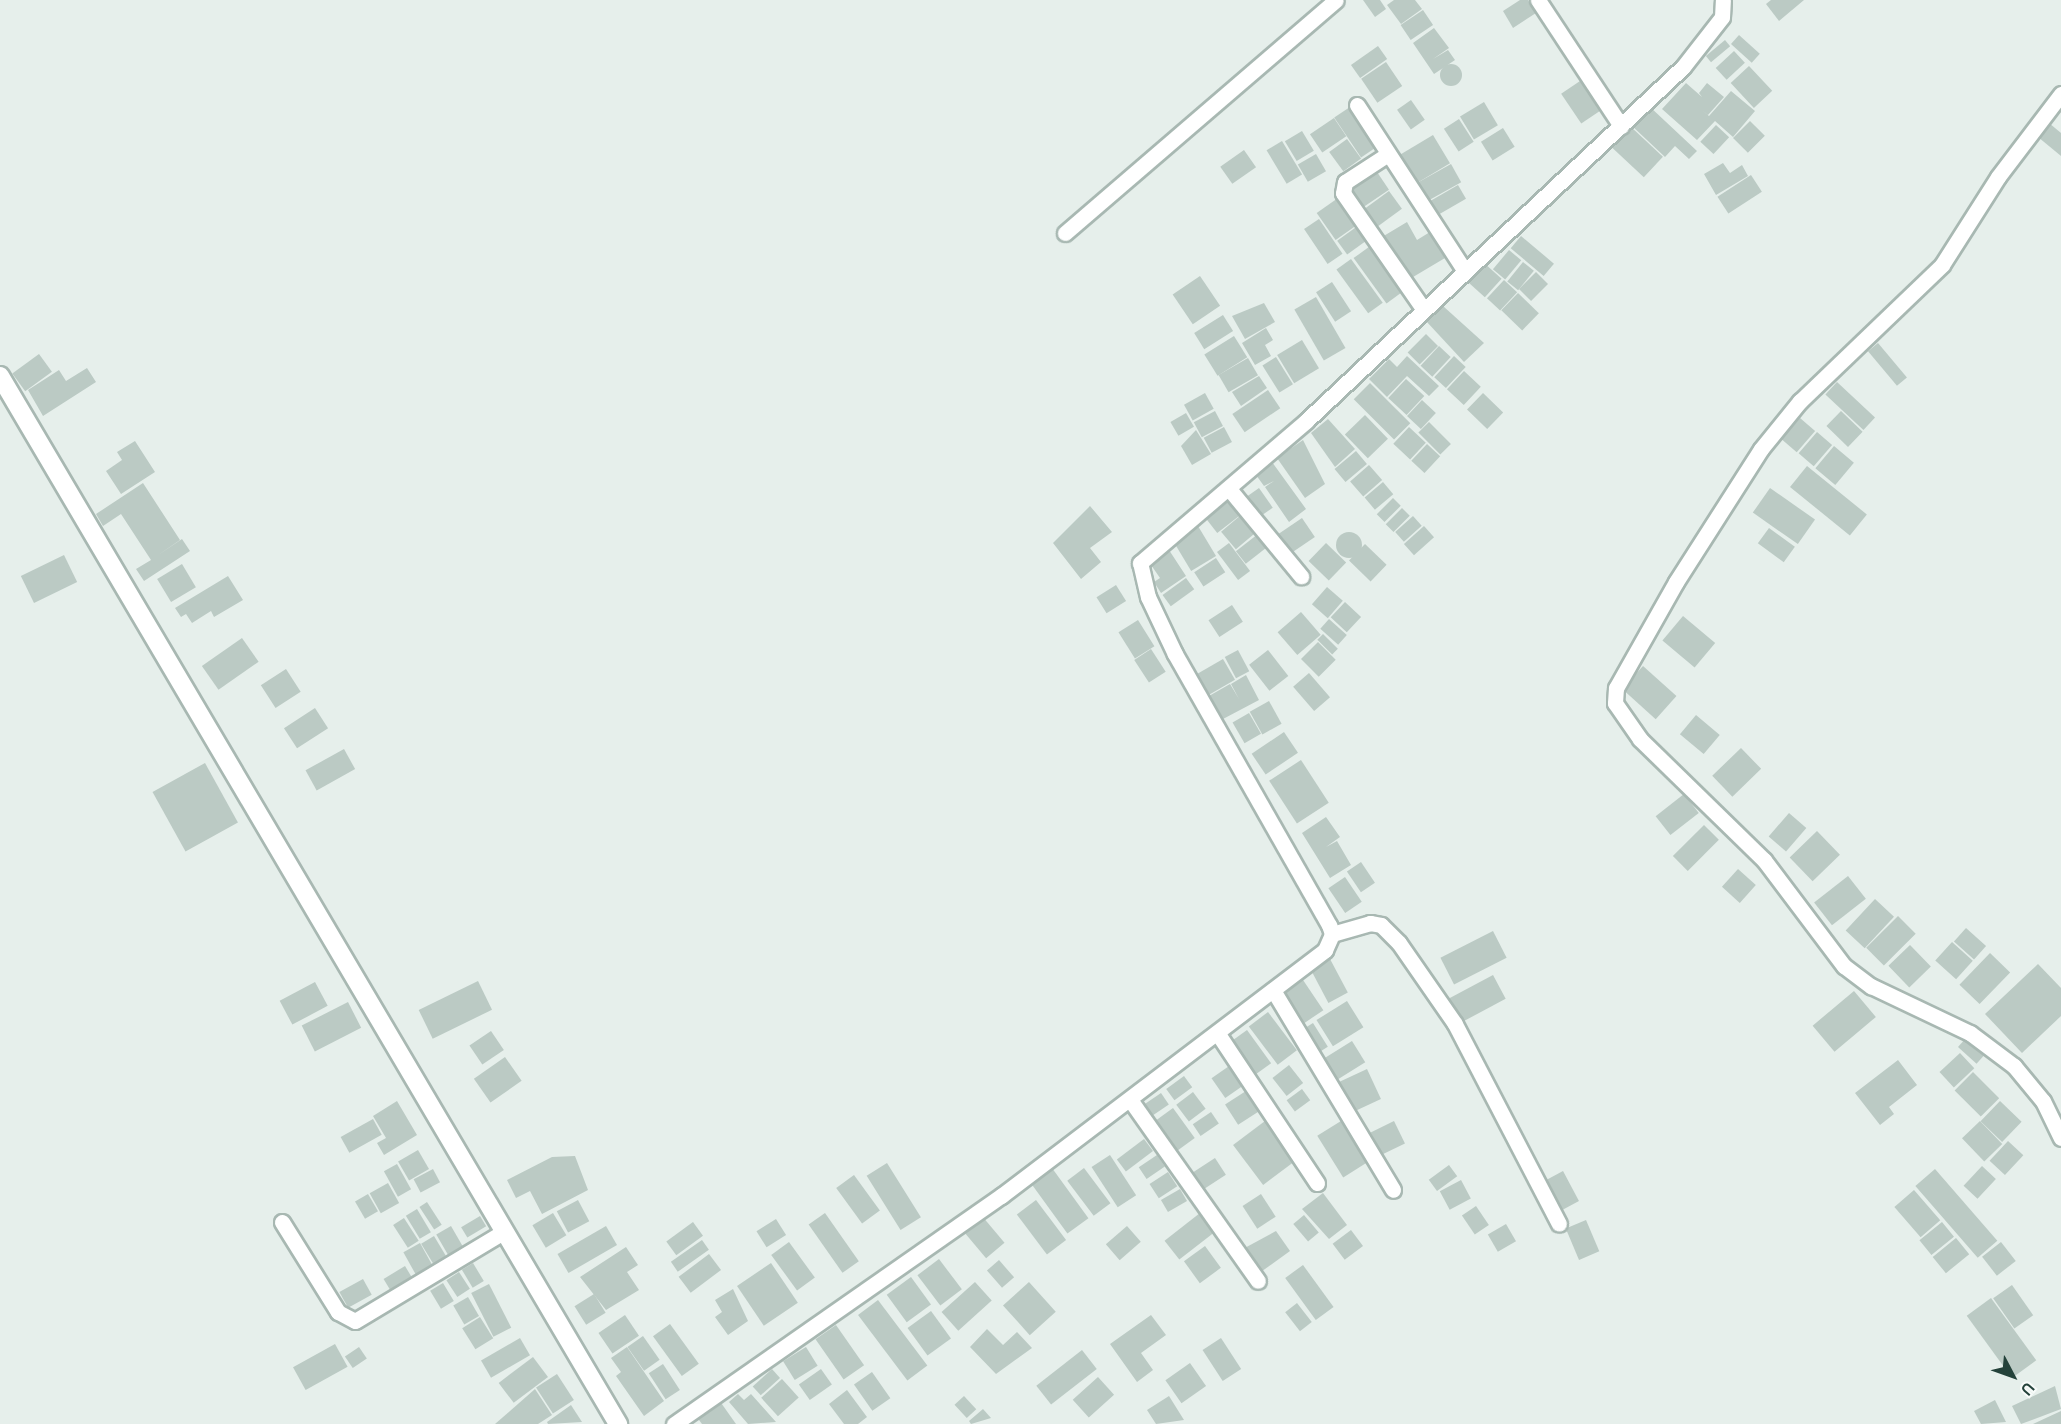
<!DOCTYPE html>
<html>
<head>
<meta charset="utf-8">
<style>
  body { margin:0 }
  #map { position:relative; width:2061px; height:1424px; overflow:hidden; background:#e6efeb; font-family:Overpass,sans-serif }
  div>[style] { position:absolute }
  .building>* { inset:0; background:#bbcac4; transform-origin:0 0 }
  .round { border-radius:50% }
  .roads { filter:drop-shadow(2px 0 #a8b8b2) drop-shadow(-2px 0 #a8b8b2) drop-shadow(0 2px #a8b8b2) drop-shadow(0 -2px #a8b8b2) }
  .minor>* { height:15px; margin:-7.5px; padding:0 7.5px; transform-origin:7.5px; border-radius:7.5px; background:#fff }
  .secondary>* { height:18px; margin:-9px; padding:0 9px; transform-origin:9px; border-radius:9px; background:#fff }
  span { translate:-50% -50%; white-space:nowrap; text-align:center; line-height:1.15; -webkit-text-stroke:4.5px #f7fbf9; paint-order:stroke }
  .north { position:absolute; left:1983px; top:1346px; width:60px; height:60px; -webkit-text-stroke:4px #f7fbf9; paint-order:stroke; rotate:131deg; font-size:16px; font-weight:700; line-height:24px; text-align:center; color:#24423a }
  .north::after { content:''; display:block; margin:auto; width:21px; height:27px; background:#24423a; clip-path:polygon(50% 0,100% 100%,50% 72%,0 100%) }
</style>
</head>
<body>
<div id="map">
  <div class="building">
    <i style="clip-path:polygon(1363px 0,1380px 0,1386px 9px,1375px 17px)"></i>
    <i style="clip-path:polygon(1394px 0,1415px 0,1422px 9px,1401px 24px,1387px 5px)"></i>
    <i style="clip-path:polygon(1520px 0,1528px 0,1536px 13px,1513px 28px,1503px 11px)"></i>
    <i style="clip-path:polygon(1771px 0,1804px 0,1779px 21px,1766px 4px)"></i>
    <i style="left:1423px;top:10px;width:18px;height:27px;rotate:56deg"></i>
    <i style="clip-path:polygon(1434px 28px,1449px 48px,1433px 59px,1448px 50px,1455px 60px,1434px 74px,1413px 43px)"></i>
    <i style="left:1739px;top:35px;width:28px;height:12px;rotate:42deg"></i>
    <i style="left:1725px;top:40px;width:8px;height:25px;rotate:50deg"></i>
    <i style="left:1378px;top:46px;width:16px;height:33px;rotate:55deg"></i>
    <i style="left:1734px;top:51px;width:16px;height:25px;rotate:47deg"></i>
    <i style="left:1386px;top:62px;width:29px;height:30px;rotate:56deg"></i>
    <i class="round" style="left:1440px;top:64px;width:22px;height:22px"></i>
    <i style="left:1749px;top:66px;width:34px;height:25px;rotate:47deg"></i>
    <i style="left:1586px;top:77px;width:36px;height:30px;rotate:56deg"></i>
    <i style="clip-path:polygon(1686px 83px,1702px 97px,1699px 93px,1707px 83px,1724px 97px,1708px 115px,1702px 110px,1709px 116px,1731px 91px,1755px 111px,1733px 137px,1715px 121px,1697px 140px,1662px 109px)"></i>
    <i style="left:1411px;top:100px;width:24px;height:17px;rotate:55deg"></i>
    <i style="left:1484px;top:102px;width:27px;height:28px;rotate:59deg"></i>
    <i style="clip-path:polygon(1649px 106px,1697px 151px,1689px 159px,1675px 146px,1665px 157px,1631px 125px)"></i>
    <i style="left:1350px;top:107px;width:48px;height:19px;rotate:56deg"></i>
    <i style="left:1334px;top:118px;width:22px;height:29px;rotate:56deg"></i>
    <i style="left:1459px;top:119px;width:27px;height:18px;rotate:57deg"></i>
    <i style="left:1750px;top:121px;width:21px;height:24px;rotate:45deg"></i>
    <i style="clip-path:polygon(2049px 123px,2061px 133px,2061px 156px,2038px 137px)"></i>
    <i style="left:1716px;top:125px;width:18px;height:23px;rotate:43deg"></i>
    <i style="left:1630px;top:126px;width:45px;height:28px;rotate:43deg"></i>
    <i style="left:1503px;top:128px;width:22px;height:26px;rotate:58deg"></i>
    <i style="left:1302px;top:131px;width:23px;height:20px;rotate:59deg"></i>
    <i style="left:1433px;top:135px;width:33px;height:39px;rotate:59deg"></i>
    <i style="left:1347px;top:139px;width:24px;height:22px;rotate:54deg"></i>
    <i style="left:1282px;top:141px;width:39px;height:18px;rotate:59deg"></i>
    <i style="left:1244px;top:150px;width:21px;height:29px;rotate:55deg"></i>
    <i style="left:1316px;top:154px;width:20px;height:21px;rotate:60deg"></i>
    <i style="clip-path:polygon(1723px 163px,1730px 173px,1742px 165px,1748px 176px,1716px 195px,1704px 174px)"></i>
    <i style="left:1451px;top:164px;width:21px;height:41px;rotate:61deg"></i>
    <i style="left:1375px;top:169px;width:25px;height:33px;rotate:56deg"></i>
    <i style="left:1751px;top:175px;width:20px;height:40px;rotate:57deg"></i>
    <i style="left:1458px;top:185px;width:16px;height:36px;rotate:60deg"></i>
    <i style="left:1389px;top:191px;width:22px;height:33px;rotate:54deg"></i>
    <i style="left:1338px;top:198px;width:33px;height:26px;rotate:55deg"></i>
    <i style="left:1319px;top:219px;width:42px;height:18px;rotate:56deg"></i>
    <i style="clip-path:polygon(1407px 222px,1417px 240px,1430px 232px,1445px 258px,1408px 280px,1382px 237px)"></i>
    <i style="left:1359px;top:225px;width:17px;height:27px;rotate:54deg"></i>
    <i style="left:1521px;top:236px;width:43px;height:16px;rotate:40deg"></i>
    <i style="left:1373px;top:244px;width:56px;height:24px;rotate:54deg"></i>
    <i style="left:1509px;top:250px;width:16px;height:25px;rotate:40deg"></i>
    <i style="left:1351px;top:259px;width:54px;height:18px;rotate:54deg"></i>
    <i style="left:1483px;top:262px;width:25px;height:25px;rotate:42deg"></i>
    <i style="left:1523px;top:262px;width:14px;height:25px;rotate:39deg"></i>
    <i style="left:1536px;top:272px;width:17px;height:24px;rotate:45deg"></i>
    <i style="left:1200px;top:276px;width:36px;height:33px;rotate:56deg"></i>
    <i style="left:1504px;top:280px;width:18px;height:25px;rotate:43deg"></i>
    <i style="left:1332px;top:282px;width:35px;height:19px;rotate:57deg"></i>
    <i style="left:1518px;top:293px;width:29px;height:24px;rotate:44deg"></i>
    <i style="left:1316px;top:297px;width:59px;height:25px;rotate:60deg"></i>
    <i style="clip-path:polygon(1264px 303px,1275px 322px,1245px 339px,1232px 316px)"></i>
    <i style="clip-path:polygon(1443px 306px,1484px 343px,1464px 362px,1426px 321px)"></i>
    <i style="left:1223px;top:315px;width:19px;height:34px;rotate:58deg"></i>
    <i style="clip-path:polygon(1266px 328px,1273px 340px,1265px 345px,1271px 356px,1255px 365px,1242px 343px)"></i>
    <i style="left:1426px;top:334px;width:17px;height:26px;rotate:45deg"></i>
    <i style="left:1234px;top:336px;width:25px;height:35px;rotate:58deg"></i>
    <i style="left:1302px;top:340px;width:33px;height:29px;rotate:59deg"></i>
    <i style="left:1878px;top:343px;width:45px;height:13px;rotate:50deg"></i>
    <i style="left:1439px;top:346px;width:16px;height:27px;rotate:43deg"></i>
    <i style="left:39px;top:354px;width:22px;height:33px;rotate:54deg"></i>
    <i style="clip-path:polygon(1407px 356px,1439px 386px,1429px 396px,1407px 376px,1387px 397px,1369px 379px,1389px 359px,1397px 367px)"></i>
    <i style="left:1454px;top:356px;width:16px;height:29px;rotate:43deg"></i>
    <i style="left:1276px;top:357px;width:32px;height:16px;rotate:58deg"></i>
    <i style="left:1248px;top:358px;width:20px;height:34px;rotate:60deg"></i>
    <i style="clip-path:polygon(87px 368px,96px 382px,43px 416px,28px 390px,59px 370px,66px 381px)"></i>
    <i style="left:1464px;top:371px;width:23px;height:25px;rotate:43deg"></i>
    <i style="clip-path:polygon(1259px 376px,1267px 388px,1241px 406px,1232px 392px)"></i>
    <i style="left:1406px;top:379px;width:25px;height:26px;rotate:43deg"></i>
    <i style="left:1837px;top:382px;width:52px;height:17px;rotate:43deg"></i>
    <i style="left:1370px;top:383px;width:57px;height:23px;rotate:45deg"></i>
    <i style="left:1268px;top:390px;width:22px;height:43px;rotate:56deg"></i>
    <i style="left:1205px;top:393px;width:18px;height:24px;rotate:61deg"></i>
    <i style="left:1483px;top:393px;width:28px;height:23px;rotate:44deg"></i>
    <i style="left:1422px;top:400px;width:19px;height:22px;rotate:43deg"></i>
    <i style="left:1215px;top:411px;width:17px;height:24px;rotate:62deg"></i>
    <i style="left:1841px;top:411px;width:30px;height:21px;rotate:44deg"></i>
    <i style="left:1186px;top:413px;width:16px;height:18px;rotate:60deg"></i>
    <i style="left:1365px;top:415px;width:33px;height:28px;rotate:46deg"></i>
    <i style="left:1800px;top:418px;width:20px;height:28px;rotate:41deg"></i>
    <i style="clip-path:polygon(1328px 419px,1355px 449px,1335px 467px,1311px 433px)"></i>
    <i style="left:1429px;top:422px;width:31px;height:15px;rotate:45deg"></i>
    <i style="left:1224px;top:427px;width:17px;height:23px;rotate:62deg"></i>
    <i style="left:1409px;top:427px;width:23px;height:23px;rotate:43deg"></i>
    <i style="clip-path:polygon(1196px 430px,1211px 454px,1192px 465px,1181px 446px)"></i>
    <i style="left:1817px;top:432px;width:20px;height:28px;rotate:41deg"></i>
    <i style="clip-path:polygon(1303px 440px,1325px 484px,1305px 498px,1277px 458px)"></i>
    <i style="clip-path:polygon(135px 441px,155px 472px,121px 494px,106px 471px,122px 460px,117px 452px)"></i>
    <i style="left:1427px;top:444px;width:18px;height:23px;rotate:43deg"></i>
    <i style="left:1834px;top:446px;width:26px;height:29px;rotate:40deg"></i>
    <i style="left:1356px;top:451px;width:17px;height:28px;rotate:50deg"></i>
    <i style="clip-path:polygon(1272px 462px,1306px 509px,1289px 522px,1265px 487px,1274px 481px,1264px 486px,1256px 475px)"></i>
    <i style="left:1369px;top:465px;width:20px;height:25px;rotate:49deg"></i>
    <i style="left:1807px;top:466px;width:77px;height:27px;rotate:39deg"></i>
    <i style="left:1383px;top:482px;width:16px;height:24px;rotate:50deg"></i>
    <i style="clip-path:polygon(143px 483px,180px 540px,158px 555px,182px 539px,190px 551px,144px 581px,136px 569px,151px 560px,121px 514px,103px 526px,96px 514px)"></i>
    <i style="left:1259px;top:488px;width:24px;height:19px;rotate:55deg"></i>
    <i style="left:1770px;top:488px;width:55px;height:30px;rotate:35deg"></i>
    <i style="left:1393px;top:498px;width:11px;height:23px;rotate:45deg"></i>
    <i style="left:1229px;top:501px;width:18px;height:29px;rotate:52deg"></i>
    <i style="clip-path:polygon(1090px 506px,1112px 532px,1090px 548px,1101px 562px,1081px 579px,1053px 543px)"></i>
    <i style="left:1402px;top:508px;width:11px;height:23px;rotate:45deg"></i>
    <i style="left:1241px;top:515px;width:23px;height:26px;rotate:50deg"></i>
    <i style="left:1413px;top:516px;width:13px;height:24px;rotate:48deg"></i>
    <i style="left:1302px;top:518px;width:23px;height:32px;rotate:56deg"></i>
    <i style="left:1198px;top:526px;width:35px;height:29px;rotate:59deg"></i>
    <i style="left:1424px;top:526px;width:15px;height:27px;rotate:48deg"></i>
    <i style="left:1769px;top:528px;width:32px;height:19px;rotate:36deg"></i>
    <i class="round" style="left:1336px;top:532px;width:26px;height:26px"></i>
    <i style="left:1258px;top:534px;width:16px;height:28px;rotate:52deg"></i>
    <i style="left:1229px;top:543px;width:35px;height:15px;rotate:53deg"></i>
    <i style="left:1326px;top:543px;width:28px;height:25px;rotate:44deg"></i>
    <i style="left:1365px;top:544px;width:30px;height:23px;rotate:44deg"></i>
    <i style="clip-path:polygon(1169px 550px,1186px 576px,1161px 593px,1154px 582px,1160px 578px,1149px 562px)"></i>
    <i style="left:64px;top:555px;width:30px;height:48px;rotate:64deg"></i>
    <i style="left:1216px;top:558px;width:17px;height:26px;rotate:57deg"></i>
    <i style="left:182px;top:564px;width:27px;height:29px;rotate:59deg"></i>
    <i style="clip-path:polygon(228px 576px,243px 600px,214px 617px,211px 611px,192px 623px,186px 614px,181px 617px,175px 608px)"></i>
    <i style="left:1186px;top:578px;width:14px;height:29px;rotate:54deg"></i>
    <i style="left:1116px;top:585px;width:19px;height:23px;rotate:58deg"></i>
    <i style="left:1327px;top:587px;width:21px;height:23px;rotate:41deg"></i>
    <i style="left:1345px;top:602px;width:22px;height:21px;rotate:43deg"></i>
    <i style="left:1232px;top:605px;width:20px;height:28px;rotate:57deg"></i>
    <i style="left:1301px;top:612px;width:30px;height:31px;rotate:49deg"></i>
    <i style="left:1683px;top:616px;width:42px;height:32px;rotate:40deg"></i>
    <i style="left:1329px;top:619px;width:24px;height:13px;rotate:42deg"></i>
    <i style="left:1138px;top:620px;width:31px;height:23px;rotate:58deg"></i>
    <i style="left:1323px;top:634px;width:21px;height:8px;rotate:45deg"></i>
    <i style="left:242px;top:638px;width:29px;height:49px;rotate:55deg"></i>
    <i style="left:1318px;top:642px;width:25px;height:24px;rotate:45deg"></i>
    <i style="left:1151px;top:649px;width:27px;height:20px;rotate:57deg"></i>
    <i style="left:1238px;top:650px;width:24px;height:15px;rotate:62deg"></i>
    <i style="left:1268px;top:650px;width:33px;height:24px;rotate:52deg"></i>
    <i style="left:1223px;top:659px;width:24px;height:32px;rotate:60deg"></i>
    <i style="left:1643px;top:666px;width:45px;height:31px;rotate:42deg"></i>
    <i style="left:286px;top:669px;width:27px;height:30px;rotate:57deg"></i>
    <i style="left:1309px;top:673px;width:32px;height:21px;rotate:49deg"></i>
    <i style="clip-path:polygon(1246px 675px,1259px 700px,1223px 719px,1209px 696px,1230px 684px,1239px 699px,1231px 684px)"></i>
    <i style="left:1269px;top:701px;width:26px;height:22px;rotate:61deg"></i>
    <i style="left:315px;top:708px;width:24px;height:37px;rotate:57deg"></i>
    <i style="left:1249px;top:713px;width:24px;height:19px;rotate:60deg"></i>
    <i style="left:1696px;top:715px;width:31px;height:25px;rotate:40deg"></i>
    <i style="left:1284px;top:732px;width:25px;height:39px;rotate:56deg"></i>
    <i style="left:1741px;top:748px;width:29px;height:40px;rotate:46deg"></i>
    <i style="left:344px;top:749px;width:23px;height:44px;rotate:61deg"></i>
    <i style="left:1301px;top:760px;width:51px;height:38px;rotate:57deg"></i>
    <i style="left:205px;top:763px;width:68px;height:60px;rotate:61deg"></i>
    <i style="left:1684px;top:794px;width:24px;height:36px;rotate:52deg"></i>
    <i style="left:1789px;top:813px;width:23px;height:31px;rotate:41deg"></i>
    <i style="clip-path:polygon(1326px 817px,1340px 837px,1326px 847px,1337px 841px,1351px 865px,1330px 878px,1302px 833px)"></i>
    <i style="left:1704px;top:825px;width:21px;height:44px;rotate:45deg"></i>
    <i style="left:1817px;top:831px;width:33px;height:38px;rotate:46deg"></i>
    <i style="left:1361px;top:862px;width:25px;height:17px;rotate:56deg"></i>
    <i style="left:1738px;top:869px;width:24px;height:24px;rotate:42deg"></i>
    <i style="left:1848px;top:876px;width:29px;height:43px;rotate:52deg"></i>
    <i style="left:1345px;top:877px;width:30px;height:20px;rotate:56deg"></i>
    <i style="left:1875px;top:899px;width:26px;height:43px;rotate:43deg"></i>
    <i style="left:1898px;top:916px;width:25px;height:45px;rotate:45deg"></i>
    <i style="left:1966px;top:928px;width:27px;height:18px;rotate:42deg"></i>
    <i style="left:1493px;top:931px;width:30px;height:59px;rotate:63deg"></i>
    <i style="left:1952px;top:942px;width:28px;height:25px;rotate:42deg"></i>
    <i style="left:1910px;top:945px;width:30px;height:30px;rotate:46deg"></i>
    <i style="left:1990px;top:953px;width:28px;height:44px;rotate:44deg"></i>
    <i style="left:1330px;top:959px;width:38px;height:22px;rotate:62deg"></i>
    <i style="clip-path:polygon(2038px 964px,2061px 988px,2061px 1016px,2022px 1053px,1985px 1014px)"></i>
    <i style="left:1493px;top:975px;width:27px;height:51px;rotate:62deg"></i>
    <i style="left:1301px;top:977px;width:40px;height:29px;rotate:56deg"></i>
    <i style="left:478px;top:981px;width:32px;height:66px;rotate:64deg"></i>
    <i style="left:315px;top:982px;width:27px;height:40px;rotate:62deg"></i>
    <i style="left:1854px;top:991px;width:34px;height:54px;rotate:50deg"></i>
    <i style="left:1347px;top:1001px;width:31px;height:36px;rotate:58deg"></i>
    <i style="left:348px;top:1002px;width:29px;height:52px;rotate:63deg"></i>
    <i style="left:1268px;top:1012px;width:48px;height:24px;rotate:53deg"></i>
    <i style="left:1313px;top:1023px;width:28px;height:16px;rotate:58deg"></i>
    <i style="left:1247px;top:1030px;width:41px;height:21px;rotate:54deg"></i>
    <i style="left:491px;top:1031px;width:23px;height:26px;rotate:56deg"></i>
    <i style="left:1966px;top:1038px;width:25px;height:12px;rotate:42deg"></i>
    <i style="left:1352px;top:1041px;width:25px;height:34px;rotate:58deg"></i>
    <i style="left:1960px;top:1053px;width:21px;height:28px;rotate:47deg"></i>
    <i style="left:505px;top:1057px;width:29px;height:38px;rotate:55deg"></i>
    <i style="clip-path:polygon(1898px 1060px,1917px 1085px,1889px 1107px,1894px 1114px,1880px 1125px,1855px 1093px)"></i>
    <i style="left:1232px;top:1064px;width:24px;height:25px;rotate:55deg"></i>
    <i style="left:1289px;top:1065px;width:23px;height:21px;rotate:52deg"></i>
    <i style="left:1367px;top:1069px;width:33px;height:35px;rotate:65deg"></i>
    <i style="left:1973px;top:1072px;width:37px;height:26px;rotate:45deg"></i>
    <i style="left:1184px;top:1076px;width:14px;height:22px;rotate:54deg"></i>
    <i style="left:1302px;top:1089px;width:14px;height:19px;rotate:54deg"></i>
    <i style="left:1246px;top:1091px;width:24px;height:25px;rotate:57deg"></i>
    <i style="left:1193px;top:1092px;width:21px;height:21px;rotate:53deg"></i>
    <i style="left:1161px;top:1093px;width:14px;height:24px;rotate:56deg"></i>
    <i style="clip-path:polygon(397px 1101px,417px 1135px,384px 1155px,377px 1143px,386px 1138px,373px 1116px)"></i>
    <i style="left:2000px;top:1101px;width:30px;height:28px;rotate:44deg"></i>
    <i style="left:1173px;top:1108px;width:37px;height:25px;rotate:54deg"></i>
    <i style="left:1211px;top:1112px;width:14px;height:22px;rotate:56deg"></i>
    <i style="left:373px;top:1119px;width:18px;height:37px;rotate:61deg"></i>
    <i style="left:1265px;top:1121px;width:50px;height:40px;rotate:53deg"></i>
    <i style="left:1341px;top:1121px;width:49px;height:28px;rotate:58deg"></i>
    <i style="left:1394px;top:1121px;width:25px;height:26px;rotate:64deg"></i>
    <i style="left:1980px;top:1121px;width:32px;height:25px;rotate:46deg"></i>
    <i style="left:1144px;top:1139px;width:15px;height:34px;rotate:53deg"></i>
    <i style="left:2008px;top:1141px;width:21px;height:27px;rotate:43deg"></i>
    <i style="left:418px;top:1150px;width:22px;height:23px;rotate:60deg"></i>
    <i style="left:1110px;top:1155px;width:48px;height:22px;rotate:57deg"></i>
    <i style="left:1157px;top:1155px;width:14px;height:22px;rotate:56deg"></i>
    <i style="clip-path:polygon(575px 1156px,588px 1190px,542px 1214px,530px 1191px,516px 1198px,507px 1180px,552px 1157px)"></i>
    <i style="left:1215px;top:1158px;width:20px;height:27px;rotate:57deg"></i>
    <i style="left:887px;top:1163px;width:64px;height:24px;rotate:58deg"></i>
    <i style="left:397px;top:1164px;width:29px;height:15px;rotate:61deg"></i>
    <i style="left:1449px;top:1165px;width:14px;height:25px;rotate:54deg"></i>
    <i style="left:1982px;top:1166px;width:19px;height:27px;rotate:43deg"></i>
    <i style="left:1052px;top:1168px;width:62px;height:26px;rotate:54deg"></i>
    <i style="left:1084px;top:1168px;width:44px;height:21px;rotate:53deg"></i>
    <i style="left:433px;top:1169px;width:15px;height:22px;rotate:62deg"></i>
    <i style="left:1935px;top:1169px;width:95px;height:26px;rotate:49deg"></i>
    <i style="left:1563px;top:1171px;width:34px;height:20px;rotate:62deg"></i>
    <i style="left:1168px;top:1172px;width:17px;height:22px;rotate:57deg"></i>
    <i style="left:854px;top:1175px;width:44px;height:22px;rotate:54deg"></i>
    <i style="left:1461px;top:1180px;width:21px;height:24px;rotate:62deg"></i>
    <i style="left:388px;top:1183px;width:23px;height:21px;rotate:61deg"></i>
    <i style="left:1180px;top:1189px;width:14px;height:22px;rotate:60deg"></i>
    <i style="left:1914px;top:1190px;width:40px;height:26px;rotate:49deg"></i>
    <i style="clip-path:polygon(1323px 1193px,1347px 1225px,1329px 1239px,1302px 1209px)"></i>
    <i style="left:368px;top:1194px;width:20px;height:15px;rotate:60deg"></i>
    <i style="left:1261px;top:1194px;width:27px;height:22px;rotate:57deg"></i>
    <i style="left:578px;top:1200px;width:24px;height:24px;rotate:62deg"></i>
    <i style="left:1036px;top:1200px;width:50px;height:24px;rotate:53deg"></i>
    <i style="left:427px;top:1202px;width:27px;height:9px;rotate:57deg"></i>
    <i style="left:1476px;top:1206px;width:23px;height:17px;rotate:56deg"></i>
    <i style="left:417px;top:1209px;width:27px;height:13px;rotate:59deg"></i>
    <i style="left:553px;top:1213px;width:26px;height:24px;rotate:59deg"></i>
    <i style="left:825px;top:1213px;width:59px;height:20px;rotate:55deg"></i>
    <i style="left:1200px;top:1213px;width:24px;height:45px;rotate:52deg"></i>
    <i style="left:1304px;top:1215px;width:23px;height:14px;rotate:50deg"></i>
    <i style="left:480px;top:1216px;width:12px;height:22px;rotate:59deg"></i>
    <i style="left:982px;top:1216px;width:35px;height:24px;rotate:50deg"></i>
    <i style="left:404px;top:1218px;width:27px;height:13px;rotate:57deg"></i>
    <i style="left:776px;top:1219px;width:19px;height:23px;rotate:58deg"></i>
    <i style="left:1586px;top:1220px;width:34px;height:22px;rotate:67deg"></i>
    <i style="left:693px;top:1222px;width:17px;height:33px;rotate:54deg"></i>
    <i style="left:1942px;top:1222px;width:19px;height:29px;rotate:51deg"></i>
    <i style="left:1506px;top:1224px;width:20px;height:21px;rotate:60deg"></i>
    <i style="left:451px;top:1226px;width:28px;height:17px;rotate:60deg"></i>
    <i style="left:606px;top:1226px;width:22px;height:56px;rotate:60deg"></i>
    <i style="left:1127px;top:1226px;width:21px;height:28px;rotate:49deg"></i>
    <i style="left:1351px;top:1230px;width:20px;height:23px;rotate:53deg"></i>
    <i style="clip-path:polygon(1276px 1231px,1290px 1251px,1258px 1274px,1241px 1250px)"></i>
    <i style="left:434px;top:1236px;width:27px;height:15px;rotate:59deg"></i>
    <i style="left:1956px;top:1238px;width:21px;height:30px;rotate:51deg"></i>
    <i style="left:702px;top:1240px;width:12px;height:38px;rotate:55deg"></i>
    <i style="left:789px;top:1242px;width:44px;height:22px;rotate:54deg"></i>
    <i style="left:2001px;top:1242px;width:24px;height:24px;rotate:52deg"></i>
    <i style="left:420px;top:1243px;width:29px;height:19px;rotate:61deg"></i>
    <i style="left:1205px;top:1246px;width:27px;height:26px;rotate:54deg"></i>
    <i style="clip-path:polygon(626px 1247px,638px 1265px,627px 1272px,639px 1290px,606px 1310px,580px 1277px)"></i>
    <i style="left:709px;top:1254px;width:20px;height:38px;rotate:53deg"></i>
    <i style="left:939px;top:1259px;width:38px;height:27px;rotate:53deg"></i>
    <i style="left:999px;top:1260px;width:23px;height:16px;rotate:49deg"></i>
    <i style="left:473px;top:1263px;width:21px;height:13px;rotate:59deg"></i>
    <i style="left:771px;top:1263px;width:48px;height:41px;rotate:56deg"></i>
    <i style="left:1303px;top:1265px;width:52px;height:22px;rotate:54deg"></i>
    <i style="left:405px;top:1266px;width:17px;height:25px;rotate:59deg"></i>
    <i style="left:459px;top:1272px;width:20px;height:15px;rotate:57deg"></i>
    <i style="left:911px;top:1277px;width:34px;height:30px;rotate:54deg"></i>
    <i style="left:363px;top:1279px;width:18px;height:27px;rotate:61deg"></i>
    <i style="left:975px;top:1282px;width:25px;height:45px;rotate:48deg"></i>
    <i style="left:1029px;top:1282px;width:40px;height:35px;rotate:48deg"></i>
    <i style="left:443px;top:1283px;width:21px;height:15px;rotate:59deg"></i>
    <i style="left:489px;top:1284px;width:49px;height:20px;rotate:63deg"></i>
    <i style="left:2012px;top:1285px;width:37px;height:23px;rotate:55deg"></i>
    <i style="clip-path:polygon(733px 1289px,748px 1321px,728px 1335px,715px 1317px,722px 1312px,715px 1300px)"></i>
    <i style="left:594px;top:1294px;width:22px;height:23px;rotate:58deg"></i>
    <i style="left:468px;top:1297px;width:22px;height:17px;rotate:60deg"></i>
    <i style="left:1991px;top:1298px;width:77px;height:30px;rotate:54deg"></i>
    <i style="left:878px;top:1300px;width:82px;height:25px;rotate:53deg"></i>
    <i style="left:1297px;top:1303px;width:24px;height:15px;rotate:52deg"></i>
    <i style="left:931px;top:1311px;width:34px;height:29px;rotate:54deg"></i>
    <i style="left:625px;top:1315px;width:25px;height:32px;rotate:56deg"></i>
    <i style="clip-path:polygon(1151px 1315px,1166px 1335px,1141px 1353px,1153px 1370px,1137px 1382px,1110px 1344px)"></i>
    <i style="left:480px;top:1317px;width:25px;height:21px;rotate:58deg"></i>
    <i style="left:670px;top:1324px;width:49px;height:21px;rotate:54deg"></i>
    <i style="left:836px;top:1325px;width:49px;height:25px;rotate:55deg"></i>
    <i style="clip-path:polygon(987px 1329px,1003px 1345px,1017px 1332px,1032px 1348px,996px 1374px,970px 1347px)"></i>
    <i style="left:643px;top:1336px;width:29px;height:19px;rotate:55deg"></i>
    <i style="left:520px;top:1338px;width:20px;height:45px;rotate:60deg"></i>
    <i style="left:1221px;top:1338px;width:37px;height:22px;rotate:57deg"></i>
    <i style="left:335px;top:1344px;width:26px;height:48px;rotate:61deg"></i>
    <i style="left:359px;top:1347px;width:14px;height:17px;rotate:56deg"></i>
    <i style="clip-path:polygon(627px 1347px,664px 1401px,644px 1416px,616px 1376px,621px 1372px,611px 1358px)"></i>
    <i style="left:806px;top:1347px;width:22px;height:27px;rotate:58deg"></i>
    <i style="left:1082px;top:1350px;width:24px;height:58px;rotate:52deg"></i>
    <i style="left:533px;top:1357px;width:25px;height:43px;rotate:53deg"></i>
    <i style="left:1190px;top:1363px;width:28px;height:30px;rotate:55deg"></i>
    <i style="left:663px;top:1364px;width:31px;height:17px;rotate:57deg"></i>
    <i style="left:772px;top:1369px;width:12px;height:26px;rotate:48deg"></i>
    <i style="left:821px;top:1369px;width:19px;height:27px;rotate:55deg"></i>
    <i style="left:872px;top:1372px;width:32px;height:22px;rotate:55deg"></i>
    <i style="left:557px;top:1374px;width:31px;height:25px;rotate:57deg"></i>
    <i style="left:1098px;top:1377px;width:24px;height:34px;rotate:48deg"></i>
    <i style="left:782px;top:1379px;width:25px;height:28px;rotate:48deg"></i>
    <i style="clip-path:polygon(2055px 1386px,2061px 1409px,2021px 1424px,2012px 1406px)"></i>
    <i style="clip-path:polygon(535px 1389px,552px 1415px,538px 1424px,495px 1424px)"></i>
    <i style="clip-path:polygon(847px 1390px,867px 1417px,858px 1424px,844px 1424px,829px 1404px)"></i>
    <i style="clip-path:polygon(738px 1394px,744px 1400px,751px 1394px,776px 1422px,748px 1424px,729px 1402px)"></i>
    <i style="left:964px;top:1396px;width:18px;height:13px;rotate:47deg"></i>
    <i style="clip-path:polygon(1169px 1396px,1184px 1420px,1156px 1424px,1147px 1410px)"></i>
    <i style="clip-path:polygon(719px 1400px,736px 1424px,702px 1424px,696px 1416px)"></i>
    <i style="clip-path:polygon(1995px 1400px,2006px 1422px,1981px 1424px,1974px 1411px)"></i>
    <i style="clip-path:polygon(571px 1405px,582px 1422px,548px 1424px,547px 1422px)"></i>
    <i style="clip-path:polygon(983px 1409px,991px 1418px,971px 1424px,969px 1421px)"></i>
    <i style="clip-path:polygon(2061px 1411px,2061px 1424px,2033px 1424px)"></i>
  </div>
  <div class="roads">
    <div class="minor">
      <i style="left:1538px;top:0;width:151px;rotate:56.6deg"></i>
      <i style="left:2061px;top:94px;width:104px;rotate:127.2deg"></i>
      <i style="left:1998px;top:177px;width:104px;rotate:122.5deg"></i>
      <i style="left:1942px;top:265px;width:197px;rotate:136.2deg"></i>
      <i style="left:1800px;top:401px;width:62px;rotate:129.1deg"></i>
      <i style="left:1761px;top:449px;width:158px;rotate:122.6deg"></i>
      <i style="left:1676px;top:582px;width:122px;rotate:119.5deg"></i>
      <i style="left:1616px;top:688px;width:15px;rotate:94deg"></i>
      <i style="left:1615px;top:703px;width:44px;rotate:55.2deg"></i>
      <i style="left:1640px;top:739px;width:173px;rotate:44.3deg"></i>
      <i style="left:1764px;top:860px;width:133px;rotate:53deg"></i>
      <i style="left:1844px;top:966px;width:34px;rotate:37deg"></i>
      <i style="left:1871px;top:986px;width:110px;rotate:25.4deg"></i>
      <i style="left:1970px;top:1033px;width:55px;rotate:36.9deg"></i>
      <i style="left:2014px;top:1066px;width:45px;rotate:50.4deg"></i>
      <i style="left:2043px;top:1101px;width:41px;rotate:64.1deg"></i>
      <i style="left:1357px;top:105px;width:194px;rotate:57deg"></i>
      <i style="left:1388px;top:154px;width:51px;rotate:146.9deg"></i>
      <i style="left:1345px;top:182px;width:11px;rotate:100deg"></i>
      <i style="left:1343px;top:193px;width:142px;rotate:55.3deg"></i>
      <i style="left:1065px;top:233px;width:357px;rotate:-40.7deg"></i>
      <i style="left:1230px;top:490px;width:112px;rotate:50.5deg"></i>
      <i style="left:1332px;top:934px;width:40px;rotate:-16deg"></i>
      <i style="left:1370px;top:923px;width:11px;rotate:10deg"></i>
      <i style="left:1381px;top:925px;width:25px;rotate:45deg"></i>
      <i style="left:1399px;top:943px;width:98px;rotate:55.3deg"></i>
      <i style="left:1455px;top:1024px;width:225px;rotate:62.5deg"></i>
      <i style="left:1273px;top:990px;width:233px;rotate:59deg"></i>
      <i style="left:1218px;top:1034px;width:179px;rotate:56.4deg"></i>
      <i style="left:1131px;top:1101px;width:220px;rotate:54.8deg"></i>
      <i style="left:282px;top:1222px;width:106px;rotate:58.1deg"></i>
      <i style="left:338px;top:1312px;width:19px;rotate:28deg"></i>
      <i style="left:355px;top:1321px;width:175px;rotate:-31deg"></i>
      <i style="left:674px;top:1424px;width:399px;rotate:-34.9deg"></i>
      <i style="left:1001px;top:1196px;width:407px;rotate:-37.2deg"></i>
      <i style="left:1325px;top:950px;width:17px;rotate:-66deg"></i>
      <i style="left:1332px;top:934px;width:9px;rotate:-108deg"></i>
      <i style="left:1329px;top:925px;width:312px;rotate:-119.6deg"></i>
      <i style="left:1175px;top:654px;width:63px;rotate:-115.3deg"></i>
      <i style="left:1148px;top:597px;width:35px;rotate:-103deg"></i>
      <i style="left:1140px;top:563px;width:218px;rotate:-40.5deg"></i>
      <i style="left:1306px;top:421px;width:517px;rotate:-43.2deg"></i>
      <i style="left:1683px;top:67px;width:63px;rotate:-52deg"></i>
      <i style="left:1722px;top:17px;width:17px;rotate:-87deg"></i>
    </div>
    <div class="secondary">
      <i style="left:0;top:376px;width:1217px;rotate:59.47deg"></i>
    </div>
  </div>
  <div class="north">U</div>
</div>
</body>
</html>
